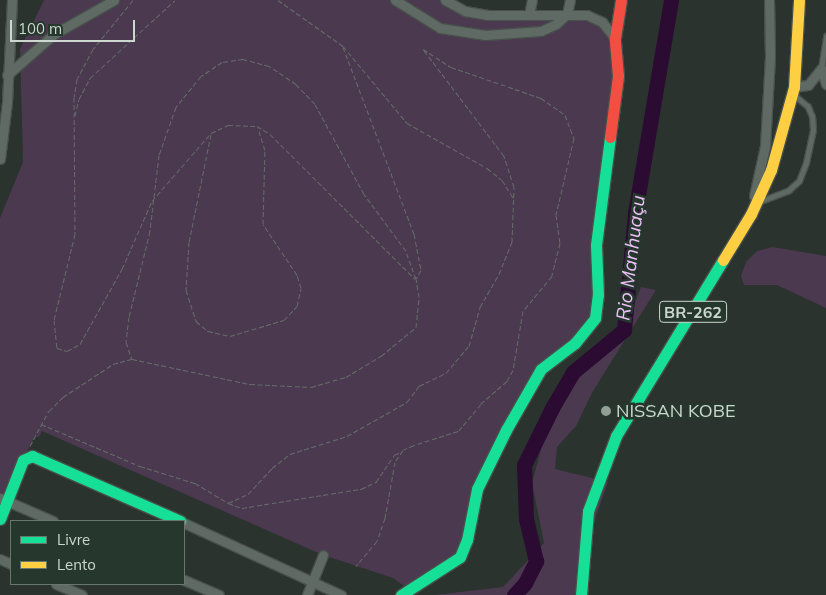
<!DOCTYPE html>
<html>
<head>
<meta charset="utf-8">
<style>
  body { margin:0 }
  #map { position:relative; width:826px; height:595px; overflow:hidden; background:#2a332e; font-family:Mulish,sans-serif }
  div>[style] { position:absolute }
  .green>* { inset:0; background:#4b3950 }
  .river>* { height:15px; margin:-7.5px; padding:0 7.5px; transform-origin:7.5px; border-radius:7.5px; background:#2b0b32 }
  .path>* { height:1px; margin-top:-0.5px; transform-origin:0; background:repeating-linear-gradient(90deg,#656c68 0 5px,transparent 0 7.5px) }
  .roads { filter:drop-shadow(1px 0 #48504b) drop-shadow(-1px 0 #48504b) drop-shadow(0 1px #48504b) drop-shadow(0 -1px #48504b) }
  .lane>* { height:4.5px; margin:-2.25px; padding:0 2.25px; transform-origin:2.25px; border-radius:2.25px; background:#606a64 }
  .street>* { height:9px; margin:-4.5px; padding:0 4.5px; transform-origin:4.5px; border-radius:4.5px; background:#606a64 }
  .fast>* { height:11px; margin:-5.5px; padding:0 5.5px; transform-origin:5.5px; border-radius:5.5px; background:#16e098 }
  .slow>* { height:11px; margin:-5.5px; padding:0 5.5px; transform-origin:5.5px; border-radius:5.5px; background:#ffcf43 }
  .jam>* { height:11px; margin:-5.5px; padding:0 5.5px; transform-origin:5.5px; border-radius:5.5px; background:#f24e42 }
  .dots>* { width:14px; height:14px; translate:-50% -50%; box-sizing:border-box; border:2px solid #26372d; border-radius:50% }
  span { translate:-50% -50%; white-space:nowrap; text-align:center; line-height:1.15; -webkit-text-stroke:5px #26372d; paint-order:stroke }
  .shield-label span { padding:1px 4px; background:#26372d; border:1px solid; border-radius:4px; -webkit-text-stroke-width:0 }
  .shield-label { font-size:16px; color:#ccd7d0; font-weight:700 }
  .poi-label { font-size:18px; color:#ccd7d0 }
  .left { translate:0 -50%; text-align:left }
  .water-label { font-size:19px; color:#f0c1fb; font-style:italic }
  .legend { position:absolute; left:10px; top:520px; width:175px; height:65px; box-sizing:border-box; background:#26372d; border:1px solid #68776e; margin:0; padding:6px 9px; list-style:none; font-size:15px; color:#ccd7d0 }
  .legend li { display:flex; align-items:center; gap:10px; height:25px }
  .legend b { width:25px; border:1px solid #68776e }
  .scale { position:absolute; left:10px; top:20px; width:125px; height:22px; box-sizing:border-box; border:2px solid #ccd7d0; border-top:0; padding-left:6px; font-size:15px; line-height:18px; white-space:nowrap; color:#ccd7d0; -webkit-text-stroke:4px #26372d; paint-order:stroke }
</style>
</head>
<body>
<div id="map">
  <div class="green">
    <i style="clip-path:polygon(44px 0,445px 0,465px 11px,587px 15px,615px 38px,612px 120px,595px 318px,541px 369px,477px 489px,460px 557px,408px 589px,393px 578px,323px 555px,42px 431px,39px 437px,35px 436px,23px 460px,0 519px,0 218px,23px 162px,20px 49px)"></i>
    <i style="clip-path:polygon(772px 247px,826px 256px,826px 308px,777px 285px,744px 285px,741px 276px,746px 262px,757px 251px)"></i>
    <i style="clip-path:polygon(641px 287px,656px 290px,593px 391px,576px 426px,557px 447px,555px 469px,608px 482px,594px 522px,588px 595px,435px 595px,503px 587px,544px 543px,532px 483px,552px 408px,573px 372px,624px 330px)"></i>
  </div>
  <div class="river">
    <i style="left:514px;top:595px;width:16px;rotate:-47deg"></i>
    <i style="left:525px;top:583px;width:25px;rotate:-63deg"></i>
    <i style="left:536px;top:561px;width:43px;rotate:-103.4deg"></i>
    <i style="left:526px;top:519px;width:54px;rotate:-92.1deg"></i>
    <i style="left:524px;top:465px;width:64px;rotate:-63.8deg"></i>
    <i style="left:552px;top:408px;width:42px;rotate:-59.7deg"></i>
    <i style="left:573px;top:372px;width:66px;rotate:-39.5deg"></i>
    <i style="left:624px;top:330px;width:118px;rotate:-84.6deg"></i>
    <i style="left:635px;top:213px;width:216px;rotate:-80.4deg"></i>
  </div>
  <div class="path">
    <i style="left:133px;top:0;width:63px;rotate:129.2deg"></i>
    <i style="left:93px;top:49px;width:34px;rotate:118deg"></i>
    <i style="left:77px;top:79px;width:18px;rotate:99deg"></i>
    <i style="left:74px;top:97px;width:137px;rotate:89.6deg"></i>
    <i style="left:75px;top:234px;width:89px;rotate:103.7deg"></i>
    <i style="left:54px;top:320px;width:28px;rotate:84deg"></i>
    <i style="left:57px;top:348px;width:10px;rotate:17deg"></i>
    <i style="left:67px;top:351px;width:15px;rotate:-28deg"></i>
    <i style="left:80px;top:344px;width:86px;rotate:-60.8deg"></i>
    <i style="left:122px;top:269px;width:74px;rotate:-66.2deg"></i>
    <i style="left:152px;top:201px;width:90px;rotate:-49.1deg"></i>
    <i style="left:211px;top:133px;width:19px;rotate:-25deg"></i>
    <i style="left:228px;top:125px;width:29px;rotate:2deg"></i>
    <i style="left:257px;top:126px;width:15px;rotate:32deg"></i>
    <i style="left:270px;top:134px;width:205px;rotate:45deg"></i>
    <i style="left:278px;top:0;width:80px;rotate:35.3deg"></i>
    <i style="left:343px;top:46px;width:100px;rotate:50.3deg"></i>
    <i style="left:407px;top:123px;width:92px;rotate:29.4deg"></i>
    <i style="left:487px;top:168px;width:19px;rotate:39deg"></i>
    <i style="left:502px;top:180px;width:22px;rotate:58deg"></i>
    <i style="left:343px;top:47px;width:200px;rotate:69.2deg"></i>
    <i style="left:414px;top:234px;width:37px;rotate:79deg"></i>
    <i style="left:421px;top:270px;width:10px;rotate:119deg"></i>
    <i style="left:75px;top:116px;width:17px;rotate:-77deg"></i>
    <i style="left:79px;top:99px;width:24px;rotate:-62deg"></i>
    <i style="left:90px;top:78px;width:115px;rotate:-42.5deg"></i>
    <i style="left:211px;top:134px;width:110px;rotate:101.5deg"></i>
    <i style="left:189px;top:242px;width:48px;rotate:93.6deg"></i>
    <i style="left:186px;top:290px;width:33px;rotate:72deg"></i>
    <i style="left:196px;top:321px;width:16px;rotate:40deg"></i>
    <i style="left:208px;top:331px;width:23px;rotate:13deg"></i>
    <i style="left:230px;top:336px;width:56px;rotate:-16.5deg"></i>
    <i style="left:284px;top:320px;width:19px;rotate:-47deg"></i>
    <i style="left:297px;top:306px;width:18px;rotate:-77deg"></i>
    <i style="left:301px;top:288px;width:14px;rotate:-107deg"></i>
    <i style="left:297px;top:275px;width:61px;rotate:-123.7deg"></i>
    <i style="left:263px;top:224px;width:74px;rotate:-88.5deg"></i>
    <i style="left:265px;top:150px;width:23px;rotate:-108deg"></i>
    <i style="left:41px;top:424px;width:108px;rotate:23deg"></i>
    <i style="left:140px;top:466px;width:58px;rotate:17.2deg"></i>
    <i style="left:195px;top:483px;width:39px;rotate:31deg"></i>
    <i style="left:228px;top:503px;width:15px;rotate:20deg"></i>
    <i style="left:242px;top:508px;width:121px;rotate:-9.1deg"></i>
    <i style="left:361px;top:489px;width:17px;rotate:-25deg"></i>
    <i style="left:376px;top:482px;width:32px;rotate:-56deg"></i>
    <i style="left:394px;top:455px;width:8px;rotate:-23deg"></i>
    <i style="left:30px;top:446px;width:40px;rotate:-62deg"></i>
    <i style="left:49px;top:411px;width:20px;rotate:-45deg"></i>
    <i style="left:63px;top:397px;width:60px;rotate:-33.4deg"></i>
    <i style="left:113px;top:364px;width:20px;rotate:-15deg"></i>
    <i style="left:132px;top:359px;width:121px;rotate:12deg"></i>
    <i style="left:250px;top:384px;width:61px;rotate:2.8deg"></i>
    <i style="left:311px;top:387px;width:36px;rotate:-16deg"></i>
    <i style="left:346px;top:377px;width:41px;rotate:-31deg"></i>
    <i style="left:381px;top:356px;width:45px;rotate:-39.6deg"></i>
    <i style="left:416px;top:327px;width:30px;rotate:-84deg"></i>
    <i style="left:419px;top:297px;width:18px;rotate:-99deg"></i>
    <i style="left:416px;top:279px;width:30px;rotate:-110deg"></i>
    <i style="left:406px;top:251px;width:71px;rotate:-126.4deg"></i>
    <i style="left:364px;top:194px;width:102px;rotate:-118.6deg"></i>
    <i style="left:315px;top:104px;width:28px;rotate:-134deg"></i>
    <i style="left:296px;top:84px;width:32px;rotate:-146deg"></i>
    <i style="left:269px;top:66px;width:27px;rotate:-165deg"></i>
    <i style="left:243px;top:59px;width:21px;rotate:172deg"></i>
    <i style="left:222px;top:62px;width:25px;rotate:146deg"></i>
    <i style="left:201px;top:76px;width:40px;rotate:129deg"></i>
    <i style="left:176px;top:107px;width:51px;rotate:109.5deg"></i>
    <i style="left:159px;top:155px;width:77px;rotate:96.8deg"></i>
    <i style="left:150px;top:231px;width:89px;rotate:103.7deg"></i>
    <i style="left:129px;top:317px;width:25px;rotate:97deg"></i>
    <i style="left:126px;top:342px;width:18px;rotate:71deg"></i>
    <i style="left:228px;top:503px;width:22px;rotate:-24deg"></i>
    <i style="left:248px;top:494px;width:35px;rotate:-47deg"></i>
    <i style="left:272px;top:468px;width:23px;rotate:-38deg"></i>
    <i style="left:290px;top:454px;width:60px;rotate:-17.5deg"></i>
    <i style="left:347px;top:436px;width:69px;rotate:-29.5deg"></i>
    <i style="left:407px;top:402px;width:20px;rotate:-53deg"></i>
    <i style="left:419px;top:386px;width:30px;rotate:-26deg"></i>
    <i style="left:446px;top:373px;width:35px;rotate:-50deg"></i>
    <i style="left:469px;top:346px;width:41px;rotate:-74.2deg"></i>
    <i style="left:480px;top:307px;width:38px;rotate:-60deg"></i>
    <i style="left:499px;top:274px;width:35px;rotate:-68deg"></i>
    <i style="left:512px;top:242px;width:55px;rotate:-87.9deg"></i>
    <i style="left:514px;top:187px;width:33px;rotate:-108deg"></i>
    <i style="left:504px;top:156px;width:134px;rotate:-127.1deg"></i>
    <i style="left:423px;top:49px;width:33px;rotate:33deg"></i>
    <i style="left:451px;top:67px;width:95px;rotate:19deg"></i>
    <i style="left:541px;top:98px;width:29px;rotate:35deg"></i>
    <i style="left:565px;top:115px;width:25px;rotate:69deg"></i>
    <i style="left:574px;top:138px;width:79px;rotate:103.2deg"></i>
    <i style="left:556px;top:215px;width:28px;rotate:82deg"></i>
    <i style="left:560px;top:243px;width:34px;rotate:104deg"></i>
    <i style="left:552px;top:276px;width:45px;rotate:129.6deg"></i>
    <i style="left:523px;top:311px;width:60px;rotate:99.6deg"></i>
    <i style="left:513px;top:370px;width:13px;rotate:119deg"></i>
    <i style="left:507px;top:381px;width:35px;rotate:139deg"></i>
    <i style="left:481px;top:404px;width:35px;rotate:130deg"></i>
    <i style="left:458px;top:431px;width:46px;rotate:162.3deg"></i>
    <i style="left:414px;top:445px;width:12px;rotate:156deg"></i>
    <i style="left:403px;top:450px;width:14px;rotate:124deg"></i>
    <i style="left:395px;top:462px;width:57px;rotate:100.1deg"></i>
    <i style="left:385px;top:518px;width:24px;rotate:109deg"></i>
    <i style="left:377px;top:541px;width:33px;rotate:130deg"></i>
  </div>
  <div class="roads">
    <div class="lane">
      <i style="left:821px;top:69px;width:33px;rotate:-81deg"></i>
      <i style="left:761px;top:201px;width:30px;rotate:-21deg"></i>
      <i style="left:789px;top:190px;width:13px;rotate:-42deg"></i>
      <i style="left:799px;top:181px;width:19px;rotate:-69deg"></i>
      <i style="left:806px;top:163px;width:34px;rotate:-78deg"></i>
      <i style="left:813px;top:130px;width:13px;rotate:-94deg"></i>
      <i style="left:812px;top:117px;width:11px;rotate:-112deg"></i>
      <i style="left:808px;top:107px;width:17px;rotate:-140deg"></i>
    </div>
    <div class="street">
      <i style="left:395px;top:0;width:53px;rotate:31.9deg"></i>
      <i style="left:440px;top:28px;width:46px;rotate:8.8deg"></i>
      <i style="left:485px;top:35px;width:56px;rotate:-4.1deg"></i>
      <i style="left:541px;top:31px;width:17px;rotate:-25deg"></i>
      <i style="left:556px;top:24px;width:15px;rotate:-42deg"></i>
      <i style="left:567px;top:14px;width:14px;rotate:-78deg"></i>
      <i style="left:445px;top:0;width:23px;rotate:29deg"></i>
      <i style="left:465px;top:11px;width:23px;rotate:10deg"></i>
      <i style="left:488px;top:15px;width:99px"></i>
      <i style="left:587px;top:15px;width:17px;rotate:25deg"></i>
      <i style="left:602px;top:22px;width:21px;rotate:51deg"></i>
      <i style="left:529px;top:15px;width:15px;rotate:-79deg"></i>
      <i style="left:821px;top:69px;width:16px;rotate:72deg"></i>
      <i style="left:7px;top:75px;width:62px;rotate:-41.1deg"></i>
      <i style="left:54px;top:34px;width:69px;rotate:-29.5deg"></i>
      <i style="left:794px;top:87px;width:14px;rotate:-8deg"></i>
      <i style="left:808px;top:85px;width:21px;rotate:-51deg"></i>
      <i style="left:0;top:159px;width:57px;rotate:-83deg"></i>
      <i style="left:7px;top:102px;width:102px;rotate:-87.2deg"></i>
      <i style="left:754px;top:196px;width:51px;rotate:-77.6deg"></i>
      <i style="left:765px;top:146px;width:90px;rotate:-86.8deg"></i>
      <i style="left:770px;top:56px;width:56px;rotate:-91deg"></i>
      <i style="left:0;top:498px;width:58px;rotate:23.5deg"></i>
      <i style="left:184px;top:523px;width:173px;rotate:24.6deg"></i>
      <i style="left:0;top:559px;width:12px;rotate:24deg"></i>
      <i style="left:184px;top:580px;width:38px;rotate:23deg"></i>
      <i style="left:56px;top:584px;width:28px;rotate:23deg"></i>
      <i style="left:307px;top:595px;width:43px;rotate:-68.2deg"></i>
    </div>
    <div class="fast">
      <i style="left:0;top:519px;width:63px;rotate:-68.7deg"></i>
      <i style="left:23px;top:460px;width:10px;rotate:-24deg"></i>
      <i style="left:32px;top:456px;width:162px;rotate:23.7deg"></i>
      <i style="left:401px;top:595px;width:70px;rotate:-32.8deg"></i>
      <i style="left:460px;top:557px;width:18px;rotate:-68deg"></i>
      <i style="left:467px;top:540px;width:52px;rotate:-78.9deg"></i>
      <i style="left:477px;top:489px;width:66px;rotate:-63.8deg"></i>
      <i style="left:506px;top:430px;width:70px;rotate:-60.2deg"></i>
      <i style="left:541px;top:369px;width:43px;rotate:-37.4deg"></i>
      <i style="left:575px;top:343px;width:32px;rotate:-51deg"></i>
      <i style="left:595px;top:318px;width:23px;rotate:-83deg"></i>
      <i style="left:598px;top:295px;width:50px;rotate:-92.3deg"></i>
      <i style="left:596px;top:245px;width:109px;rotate:-82.6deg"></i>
      <i style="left:581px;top:595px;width:84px;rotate:-85.2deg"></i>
      <i style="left:588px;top:511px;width:80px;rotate:-69.5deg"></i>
      <i style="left:616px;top:436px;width:206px;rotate:-58.7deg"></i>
    </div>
    <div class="slow">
      <i style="left:723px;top:260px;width:54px;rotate:-58.7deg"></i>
      <i style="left:751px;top:214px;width:48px;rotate:-65.6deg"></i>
      <i style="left:771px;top:170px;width:86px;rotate:-74.5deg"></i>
      <i style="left:794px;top:87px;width:87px;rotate:-86.7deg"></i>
    </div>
    <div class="jam">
      <i style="left:610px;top:137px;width:62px;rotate:-82.5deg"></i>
      <i style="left:618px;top:76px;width:38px;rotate:-95deg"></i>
      <i style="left:615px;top:38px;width:38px;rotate:-81deg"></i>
    </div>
  </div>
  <div class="dots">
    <i style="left:606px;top:411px;background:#939e97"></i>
  </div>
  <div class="shield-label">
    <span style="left:693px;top:312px">BR-262</span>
  </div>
  <div class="poi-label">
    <span class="left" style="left:616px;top:411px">NISSAN KOBE</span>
  </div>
  <div class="water-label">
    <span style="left:631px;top:258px;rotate:-83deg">Rio Manhuaçu</span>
  </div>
  <ul class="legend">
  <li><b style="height:6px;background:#16e098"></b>Livre</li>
  <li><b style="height:6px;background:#ffcf43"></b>Lento</li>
  </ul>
  <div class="scale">100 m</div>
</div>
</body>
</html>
